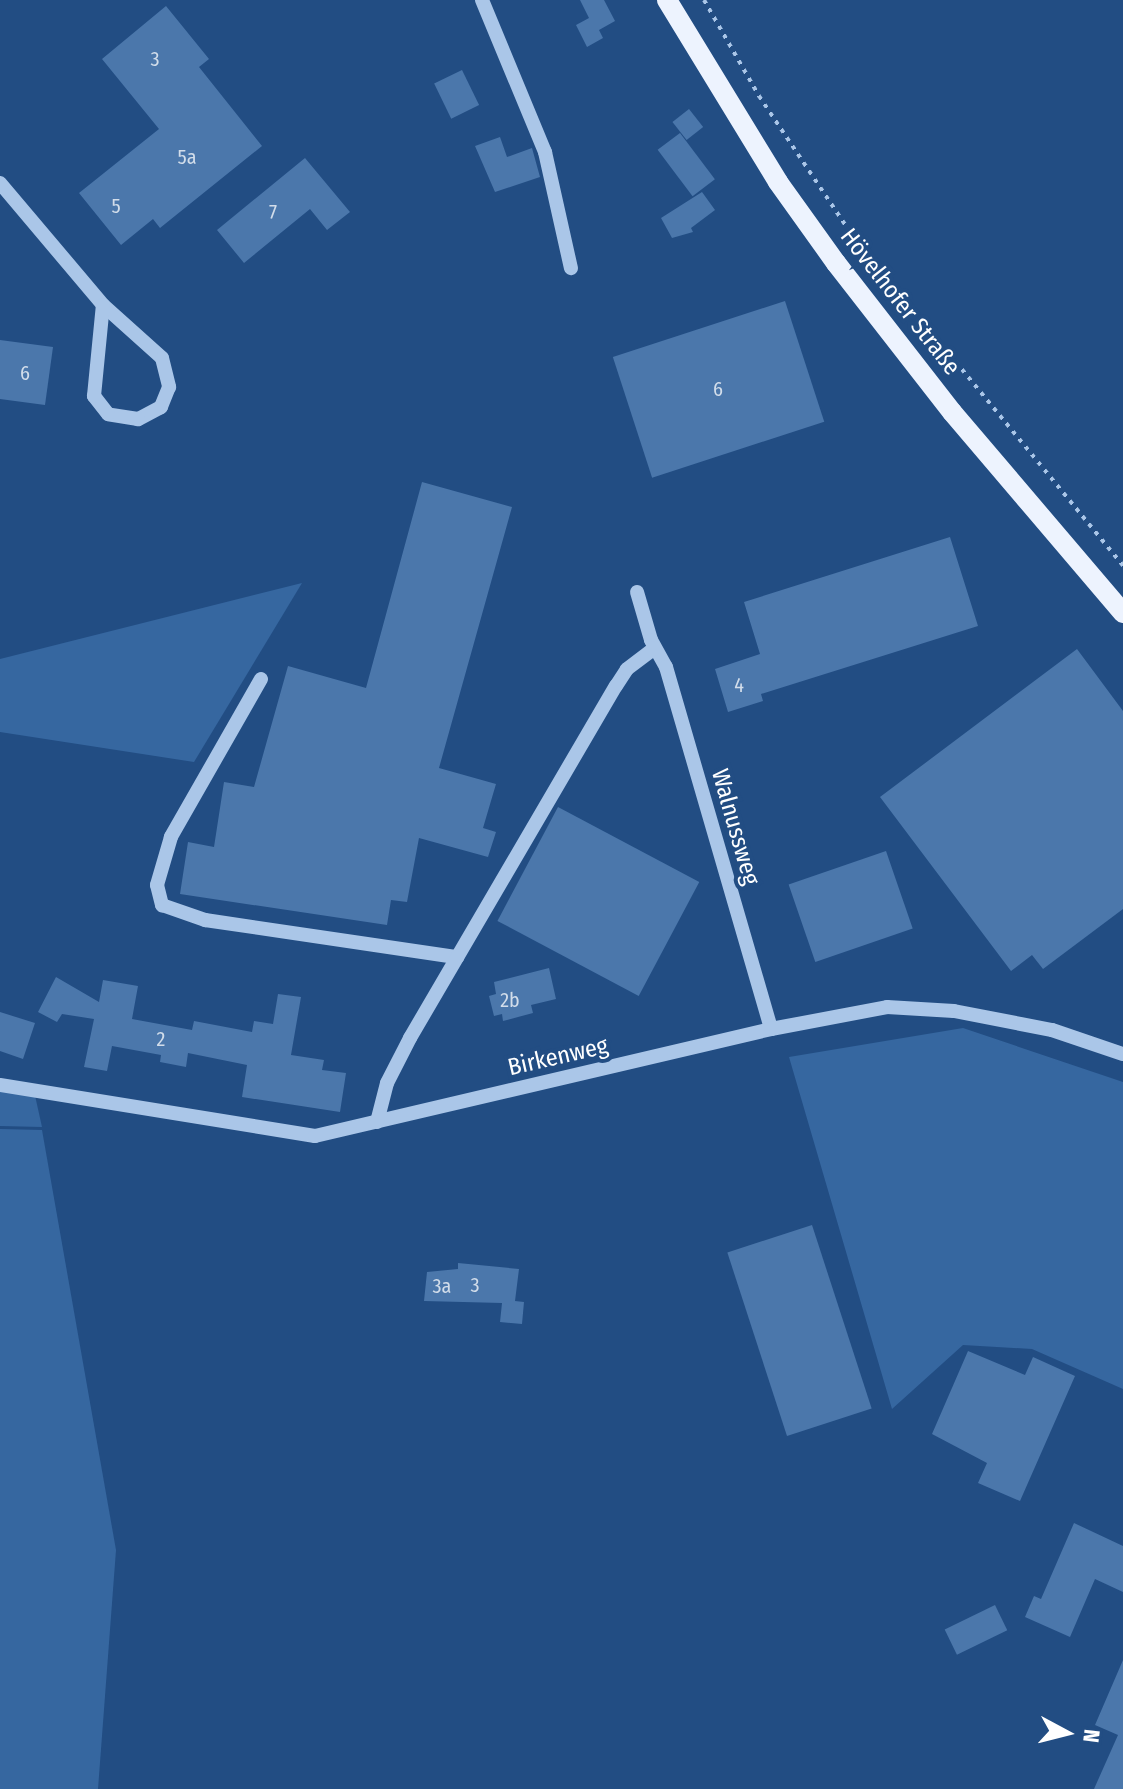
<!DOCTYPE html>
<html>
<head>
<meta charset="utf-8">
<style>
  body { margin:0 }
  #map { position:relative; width:1123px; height:1789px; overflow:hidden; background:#224d83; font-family:"Fira Sans Condensed",sans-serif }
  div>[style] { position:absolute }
  .green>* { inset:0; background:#3667a0 }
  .building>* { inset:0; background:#4b77ab; transform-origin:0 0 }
  .path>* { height:4px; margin-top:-2px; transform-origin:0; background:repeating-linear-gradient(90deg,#aac6e8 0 4px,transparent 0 10px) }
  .minor>* { height:14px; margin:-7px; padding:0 7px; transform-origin:7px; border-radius:7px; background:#aac6e8 }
  .major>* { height:20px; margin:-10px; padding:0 10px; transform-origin:10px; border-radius:10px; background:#edf3fe }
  span { translate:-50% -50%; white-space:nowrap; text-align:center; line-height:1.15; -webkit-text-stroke:8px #224d83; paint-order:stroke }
  .number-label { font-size:20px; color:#d2ddea }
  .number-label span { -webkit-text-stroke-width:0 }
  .street-label { font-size:24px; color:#fff }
  .north { position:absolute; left:1027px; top:1693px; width:80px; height:80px; -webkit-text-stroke:6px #224d83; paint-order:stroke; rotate:97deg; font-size:22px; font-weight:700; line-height:32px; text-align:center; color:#fff }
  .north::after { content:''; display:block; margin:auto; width:28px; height:36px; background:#fff; clip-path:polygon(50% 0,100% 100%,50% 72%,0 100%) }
</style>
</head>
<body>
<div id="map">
  <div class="green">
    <i style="clip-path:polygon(302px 583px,194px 762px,0 732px,0 659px)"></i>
    <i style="clip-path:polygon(963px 1028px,1123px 1082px,1123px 1389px,1032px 1349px,963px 1345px,892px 1409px,789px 1057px)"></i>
    <i style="clip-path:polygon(0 1086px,34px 1091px,42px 1127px,0 1126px)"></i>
    <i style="clip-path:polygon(0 1129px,42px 1130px,116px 1550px,98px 1789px,0 1789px)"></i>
  </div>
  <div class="building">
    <i style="clip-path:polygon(580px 0,604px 0,615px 21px,599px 30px,603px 38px,587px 47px,576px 25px,589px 18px)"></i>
    <i style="clip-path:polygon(166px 6px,209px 59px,199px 67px,262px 146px,160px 228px,153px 219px,121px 245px,79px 193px,159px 129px,102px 59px)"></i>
    <i style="left:462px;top:70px;width:39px;height:31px;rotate:64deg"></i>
    <i style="left:689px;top:109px;width:23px;height:21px;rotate:52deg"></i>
    <i style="left:680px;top:133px;width:58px;height:28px;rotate:53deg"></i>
    <i style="clip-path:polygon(500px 137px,507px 157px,532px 148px,540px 177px,495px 192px,475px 146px)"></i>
    <i style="clip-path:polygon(305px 158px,350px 212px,327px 230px,310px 209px,244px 263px,217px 230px)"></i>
    <i style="clip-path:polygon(702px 192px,715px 210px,691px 228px,693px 232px,672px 238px,661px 218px)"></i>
    <i style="left:785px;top:301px;width:127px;height:181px;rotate:72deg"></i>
    <i style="clip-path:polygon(0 340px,53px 347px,45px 405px,0 399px)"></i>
    <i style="clip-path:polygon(422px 482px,512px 507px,439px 768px,496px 784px,483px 828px,496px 832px,488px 857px,419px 838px,407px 902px,391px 900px,387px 925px,180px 894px,188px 842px,214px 847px,224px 782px,254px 787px,288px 666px,366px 688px)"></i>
    <i style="clip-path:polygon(950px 537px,978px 626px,761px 694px,763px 701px,728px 712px,715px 669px,760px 654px,744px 602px)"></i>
    <i style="clip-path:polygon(1077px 649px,1123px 711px,1123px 909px,1043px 969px,1032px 955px,1011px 971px,880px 797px)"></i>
    <i style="left:558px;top:807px;width:160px;height:129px;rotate:28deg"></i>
    <i style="left:886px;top:851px;width:82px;height:103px;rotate:71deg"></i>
    <i style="clip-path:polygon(549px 968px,556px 999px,531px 1005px,533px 1013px,503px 1021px,502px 1014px,494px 1016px,489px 996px,496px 994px,494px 982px)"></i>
    <i style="clip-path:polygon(56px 977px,99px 1002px,103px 980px,138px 986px,132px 1019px,192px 1030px,194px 1021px,252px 1032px,254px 1021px,273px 1024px,278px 994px,301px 997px,291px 1055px,324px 1060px,322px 1070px,346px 1073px,340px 1112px,242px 1097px,247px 1065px,188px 1053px,186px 1067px,160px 1062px,161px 1055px,112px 1046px,107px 1071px,84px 1067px,94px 1019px,62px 1014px,57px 1022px,38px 1012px)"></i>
    <i style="clip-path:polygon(0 1012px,35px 1023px,23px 1059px,0 1051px)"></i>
    <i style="left:812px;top:1225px;width:193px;height:89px;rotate:72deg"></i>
    <i style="clip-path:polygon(458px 1263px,519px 1269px,515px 1301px,524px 1302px,522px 1324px,500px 1322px,502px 1303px,424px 1301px,427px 1272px,458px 1269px)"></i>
    <i style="clip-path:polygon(968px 1351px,1025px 1375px,1033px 1357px,1075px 1376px,1020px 1501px,978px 1483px,987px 1463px,932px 1434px)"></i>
    <i style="clip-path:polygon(1074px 1523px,1123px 1546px,1123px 1592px,1095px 1579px,1070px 1637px,1025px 1617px,1034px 1596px,1041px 1599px)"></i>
    <i style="left:995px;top:1605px;width:28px;height:56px;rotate:64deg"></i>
    <i style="clip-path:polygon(1123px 1660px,1123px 1789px,1094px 1789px,1118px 1735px,1095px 1725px)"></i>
  </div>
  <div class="path">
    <i style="left:704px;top:0;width:111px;rotate:60.2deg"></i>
    <i style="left:759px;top:96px;width:171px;rotate:56.2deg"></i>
    <i style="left:854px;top:238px;width:424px;rotate:50.6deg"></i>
  </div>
  <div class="minor">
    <i style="left:482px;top:0;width:165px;rotate:67.5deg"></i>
    <i style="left:545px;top:152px;width:119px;rotate:77.4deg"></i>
    <i style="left:0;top:183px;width:160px;rotate:49.8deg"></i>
    <i style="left:103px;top:305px;width:79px;rotate:41.9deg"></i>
    <i style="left:162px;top:358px;width:30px;rotate:76deg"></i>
    <i style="left:169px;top:387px;width:22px;rotate:112deg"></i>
    <i style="left:161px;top:407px;width:26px;rotate:152deg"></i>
    <i style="left:138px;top:419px;width:30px;rotate:-171deg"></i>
    <i style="left:108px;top:414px;width:23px;rotate:-128deg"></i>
    <i style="left:94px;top:396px;width:91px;rotate:-84.4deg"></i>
    <i style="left:637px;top:592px;width:50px;rotate:73.7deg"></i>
    <i style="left:651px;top:640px;width:31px;rotate:61deg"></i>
    <i style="left:666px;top:667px;width:377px;rotate:73.8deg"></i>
    <i style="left:261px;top:679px;width:182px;rotate:119.7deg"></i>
    <i style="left:171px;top:837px;width:50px;rotate:106.3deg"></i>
    <i style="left:157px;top:885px;width:21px;rotate:76deg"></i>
    <i style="left:162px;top:905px;width:46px;rotate:19.2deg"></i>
    <i style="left:205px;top:920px;width:255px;rotate:8.4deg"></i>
    <i style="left:0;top:1085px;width:319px;rotate:9.2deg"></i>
    <i style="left:315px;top:1136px;width:468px;rotate:-13.2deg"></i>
    <i style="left:771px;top:1029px;width:118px;rotate:-10.7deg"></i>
    <i style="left:887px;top:1007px;width:67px;rotate:3.4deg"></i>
    <i style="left:954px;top:1011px;width:100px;rotate:11deg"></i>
    <i style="left:1052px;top:1030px;width:75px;rotate:18.7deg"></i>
    <i style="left:377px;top:1122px;width:40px;rotate:-75.6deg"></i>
    <i style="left:387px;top:1083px;width:51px;rotate:-62.9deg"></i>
    <i style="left:410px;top:1038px;width:408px;rotate:-59.7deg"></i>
    <i style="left:616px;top:686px;width:20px;rotate:-57deg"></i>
    <i style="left:627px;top:669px;width:35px;rotate:-37deg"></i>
  </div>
  <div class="major">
    <i style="left:667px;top:0;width:213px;rotate:58.6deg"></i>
    <i style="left:778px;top:182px;width:100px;rotate:54.4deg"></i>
    <i style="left:836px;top:263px;width:189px;rotate:52.1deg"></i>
    <i style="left:952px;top:412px;width:264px;rotate:49.6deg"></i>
  </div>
  <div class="number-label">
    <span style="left:155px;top:59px">3</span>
    <span style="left:187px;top:157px">5a</span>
    <span style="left:116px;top:206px">5</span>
    <span style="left:273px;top:212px">7</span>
    <span style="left:25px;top:373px">6</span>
    <span style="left:718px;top:389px">6</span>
    <span style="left:739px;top:685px">4</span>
    <span style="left:510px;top:1000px">2b</span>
    <span style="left:161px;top:1039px">2</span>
    <span style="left:475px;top:1285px">3</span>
    <span style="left:442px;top:1286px">3a</span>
  </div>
  <div class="street-label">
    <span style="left:900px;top:302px;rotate:52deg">Hövelhofer Straße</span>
    <span style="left:735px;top:827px;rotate:74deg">Walnussweg</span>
    <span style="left:558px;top:1057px;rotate:-13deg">Birkenweg</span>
  </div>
  <div class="north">N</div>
</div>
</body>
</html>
